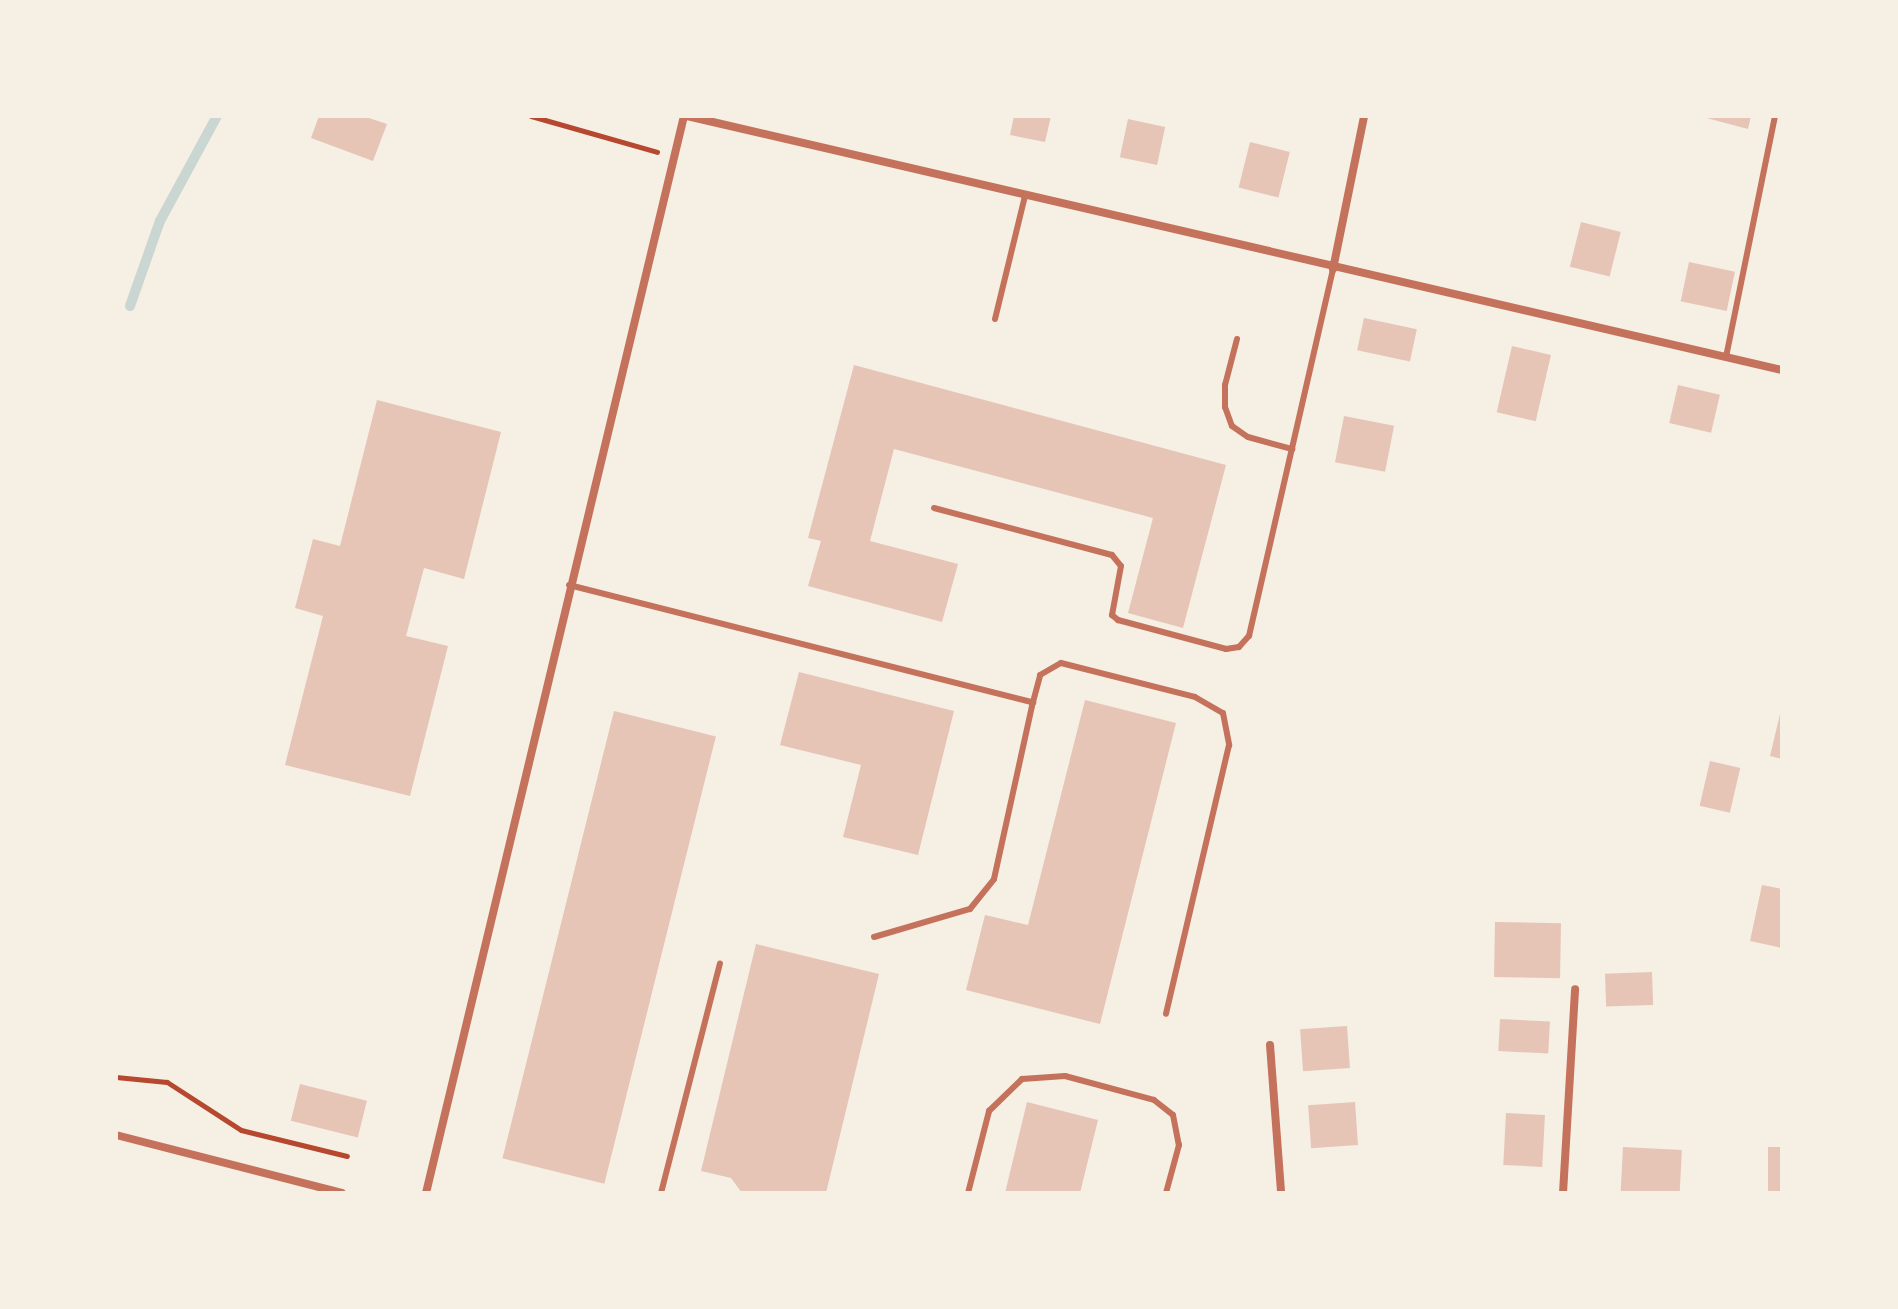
<!DOCTYPE html>
<html>
<head>
<meta charset="utf-8">
<style>
  body { margin:0 }
  #map { position:relative; width:1898px; height:1309px; overflow:hidden; background:#f6efe4; font-family:Montserrat,sans-serif }
  div>[style] { position:absolute }
  .stream>* { height:10px; margin:-5px; padding:0 5px; transform-origin:5px; border-radius:5px; background:#c9d6d2 }
  .building>* { inset:0; background:#e6c5b7; transform-origin:0 0 }
  .path>* { height:5px; margin:-2.5px; padding:0 2.5px; transform-origin:2.5px; border-radius:2.5px; background:#b5482f }
  .service>* { height:6px; margin:-3px; padding:0 3px; transform-origin:3px; border-radius:3px; background:#c5725c }
  .minor>* { height:8px; margin:-4px; padding:0 4px; transform-origin:4px; border-radius:4px; background:#c5725c }
  span { translate:-50% -50%; white-space:nowrap; text-align:center; line-height:1.15; -webkit-text-stroke:8px #f6efe4; paint-order:stroke }
  .frame { position:absolute; inset:0; border:118px solid #f6efe4; pointer-events:none }
</style>
</head>
<body>
<div id="map">
  <div class="stream">
    <i style="left:130px;top:306px;width:90px;rotate:-70.6deg"></i>
    <i style="left:160px;top:221px;width:119px;rotate:-61.5deg"></i>
  </div>
  <div class="building">
    <i style="clip-path:polygon(319px 116px,363px 116px,387px 124px,373px 161px,311px 138px)"></i>
    <i style="clip-path:polygon(1014px 116px,1051px 116px,1045px 142px,1010px 135px)"></i>
    <i style="clip-path:polygon(1699px 116px,1751px 116px,1748px 129px)"></i>
    <i style="left:1128px;top:119px;width:38px;height:39px;rotate:12deg"></i>
    <i style="left:1250px;top:142px;width:41px;height:47px;rotate:14deg"></i>
    <i style="left:1581px;top:222px;width:41px;height:46px;rotate:14deg"></i>
    <i style="left:1689px;top:262px;width:47px;height:40px;rotate:12deg"></i>
    <i style="left:1364px;top:318px;width:54px;height:33px;rotate:12deg"></i>
    <i style="left:1512px;top:346px;width:40px;height:68px;rotate:13deg"></i>
    <i style="clip-path:polygon(854px 365px,1226px 465px,1183px 628px,1128px 613px,1153px 518px,894px 449px,870px 541px,958px 564px,942px 622px,808px 586px,821px 541px,808px 538px)"></i>
    <i style="left:1678px;top:385px;width:43px;height:39px;rotate:13deg"></i>
    <i style="clip-path:polygon(377px 400px,501px 432px,464px 579px,424px 568px,406px 636px,448px 646px,410px 796px,285px 765px,323px 616px,295px 608px,313px 539px,340px 546px)"></i>
    <i style="left:1344px;top:416px;width:51px;height:47px;rotate:11deg"></i>
    <i style="clip-path:polygon(799px 672px,954px 711px,918px 855px,843px 837px,861px 765px,780px 745px)"></i>
    <i style="clip-path:polygon(1085px 700px,1176px 723px,1100px 1024px,966px 990px,985px 915px,1028px 925px)"></i>
    <i style="clip-path:polygon(1781px 710px,1782px 710px,1782px 759px,1770px 756px)"></i>
    <i style="left:614px;top:711px;width:105px;height:461px;rotate:14deg"></i>
    <i style="left:1710px;top:761px;width:31px;height:46px;rotate:13deg"></i>
    <i style="clip-path:polygon(1762px 885px,1782px 889px,1782px 948px,1750px 941px)"></i>
    <i style="left:1495px;top:922px;width:66px;height:55px;rotate:1deg"></i>
    <i style="clip-path:polygon(756px 944px,879px 974px,826px 1193px,742px 1193px,731px 1178px,701px 1171px)"></i>
    <i style="left:1652px;top:972px;width:33px;height:47px;rotate:88deg"></i>
    <i style="left:1500px;top:1019px;width:50px;height:32px;rotate:3deg"></i>
    <i style="left:1347px;top:1026px;width:42px;height:47px;rotate:86deg"></i>
    <i style="left:300px;top:1084px;width:69px;height:38px;rotate:14deg"></i>
    <i style="clip-path:polygon(1027px 1102px,1098px 1120px,1080px 1193px,1005px 1193px)"></i>
    <i style="left:1355px;top:1102px;width:43px;height:47px;rotate:86deg"></i>
    <i style="left:1506px;top:1113px;width:39px;height:52px;rotate:3deg"></i>
    <i style="left:1623px;top:1147px;width:59px;height:46px;rotate:3deg"></i>
    <i style="left:1768px;top:1147px;width:14px;height:46px"></i>
  </div>
  <div class="path">
    <i style="left:531px;top:116px;width:131px;rotate:15.9deg"></i>
    <i style="left:116px;top:1077px;width:51px;rotate:5.6deg"></i>
    <i style="left:167px;top:1082px;width:88px;rotate:33deg"></i>
    <i style="left:241px;top:1130px;width:109px;rotate:13.8deg"></i>
  </div>
  <div class="service">
    <i style="left:995px;top:319px;width:127px;rotate:-76.3deg"></i>
    <i style="left:1237px;top:339px;width:48px;rotate:104.6deg"></i>
    <i style="left:1225px;top:385px;width:22px;rotate:90deg"></i>
    <i style="left:1225px;top:407px;width:20px;rotate:70deg"></i>
    <i style="left:1232px;top:426px;width:19px;rotate:35deg"></i>
    <i style="left:1248px;top:437px;width:46px;rotate:15.3deg"></i>
    <i style="left:1726px;top:357px;width:246px;rotate:-78.5deg"></i>
    <i style="left:934px;top:508px;width:184px;rotate:14.8deg"></i>
    <i style="left:1112px;top:555px;width:14px;rotate:51deg"></i>
    <i style="left:1121px;top:566px;width:50px;rotate:100.4deg"></i>
    <i style="left:1112px;top:615px;width:8px;rotate:40deg"></i>
    <i style="left:1118px;top:620px;width:112px;rotate:15deg"></i>
    <i style="left:1226px;top:649px;width:13px;rotate:-9deg"></i>
    <i style="left:1239px;top:647px;width:15px;rotate:-48deg"></i>
    <i style="left:1249px;top:636px;width:376px;rotate:-77.1deg"></i>
    <i style="left:569px;top:585px;width:479px;rotate:14.2deg"></i>
    <i style="left:1033px;top:702px;width:28px;rotate:-75deg"></i>
    <i style="left:1040px;top:675px;width:24px;rotate:-30deg"></i>
    <i style="left:1061px;top:663px;width:138px;rotate:14.2deg"></i>
    <i style="left:1195px;top:697px;width:32px;rotate:30deg"></i>
    <i style="left:1223px;top:713px;width:33px;rotate:79deg"></i>
    <i style="left:1229px;top:745px;width:276px;rotate:103.2deg"></i>
    <i style="left:874px;top:937px;width:100px;rotate:-16.3deg"></i>
    <i style="left:970px;top:909px;width:38px;rotate:-51deg"></i>
    <i style="left:994px;top:879px;width:181px;rotate:-77.6deg"></i>
    <i style="left:661px;top:1193px;width:237px;rotate:-75.6deg"></i>
    <i style="left:968px;top:1193px;width:85px;rotate:-75.6deg"></i>
    <i style="left:989px;top:1111px;width:46px;rotate:-44.1deg"></i>
    <i style="left:1022px;top:1079px;width:43px;rotate:-4deg"></i>
    <i style="left:1065px;top:1076px;width:92px;rotate:15.1deg"></i>
    <i style="left:1154px;top:1100px;width:24px;rotate:38deg"></i>
    <i style="left:1173px;top:1115px;width:31px;rotate:79deg"></i>
    <i style="left:1179px;top:1145px;width:50px;rotate:105.2deg"></i>
  </div>
  <div class="minor">
    <i style="left:687px;top:116px;width:1124px;rotate:13.06deg"></i>
    <i style="left:1333px;top:269px;width:156px;rotate:-78.5deg"></i>
    <i style="left:1270px;top:1045px;width:148px;rotate:85.7deg"></i>
    <i style="left:116px;top:1135px;width:233px;rotate:14.4deg"></i>
    <i style="left:426px;top:1193px;width:1107px;rotate:-76.53deg"></i>
    <i style="left:1563px;top:1193px;width:204px;rotate:-86.6deg"></i>
  </div>
  <div class="frame"></div>
</div>
</body>
</html>
